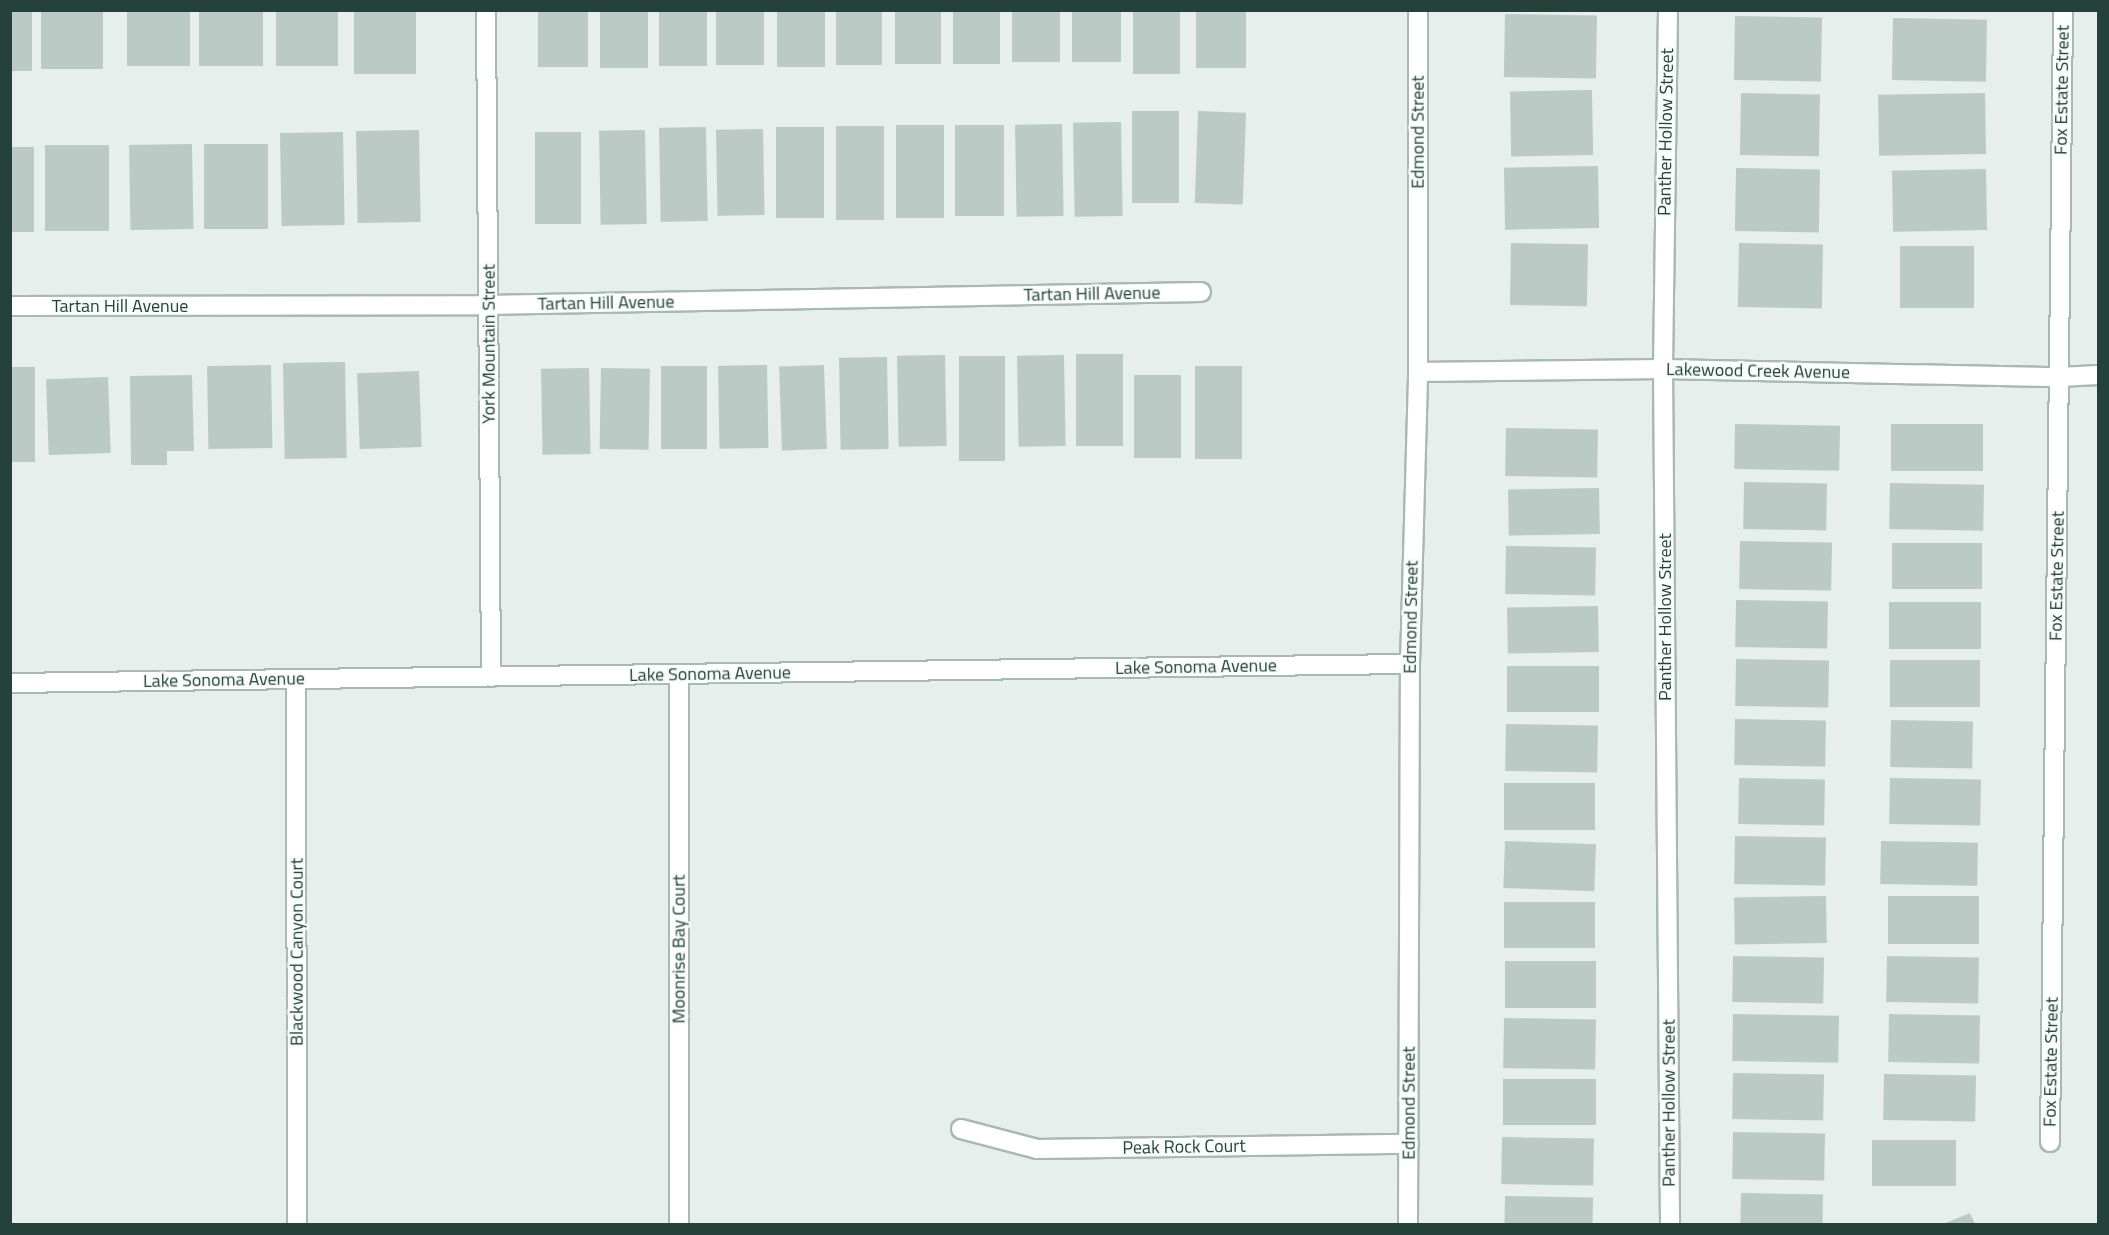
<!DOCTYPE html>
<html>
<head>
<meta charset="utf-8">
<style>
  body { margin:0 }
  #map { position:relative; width:2109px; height:1235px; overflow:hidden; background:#e6efeb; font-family:"Titillium Web",sans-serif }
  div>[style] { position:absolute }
  .building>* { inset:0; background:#bbcac4; transform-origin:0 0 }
  .roads { filter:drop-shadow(2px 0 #a8b8b2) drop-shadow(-2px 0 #a8b8b2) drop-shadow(0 2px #a8b8b2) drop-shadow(0 -2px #a8b8b2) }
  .street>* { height:18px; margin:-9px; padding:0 9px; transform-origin:9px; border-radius:9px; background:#fff }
  .secondary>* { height:18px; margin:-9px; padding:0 9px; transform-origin:9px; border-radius:9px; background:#fff }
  span { translate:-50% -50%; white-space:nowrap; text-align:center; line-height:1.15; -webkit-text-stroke:4.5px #f7fbf9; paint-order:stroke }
  .street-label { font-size:18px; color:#24423a }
  .frame { position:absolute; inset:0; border:12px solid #24423a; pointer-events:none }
</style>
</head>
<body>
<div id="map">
  <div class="building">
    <i style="left:10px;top:10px;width:22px;height:61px"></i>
    <i style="left:41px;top:10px;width:62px;height:59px"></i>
    <i style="left:127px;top:10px;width:63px;height:56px"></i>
    <i style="left:199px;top:10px;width:64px;height:56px"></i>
    <i style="left:276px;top:10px;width:62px;height:56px"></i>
    <i style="left:354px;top:10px;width:62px;height:64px"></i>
    <i style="left:538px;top:10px;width:50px;height:57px"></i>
    <i style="left:600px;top:10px;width:48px;height:58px"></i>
    <i style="left:659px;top:10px;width:48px;height:56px"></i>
    <i style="left:716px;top:10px;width:48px;height:55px"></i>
    <i style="left:777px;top:10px;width:48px;height:57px"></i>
    <i style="left:836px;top:10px;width:46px;height:55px"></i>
    <i style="left:895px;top:10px;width:46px;height:54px"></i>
    <i style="left:953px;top:10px;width:47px;height:54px"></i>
    <i style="left:1012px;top:10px;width:48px;height:52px"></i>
    <i style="left:1072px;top:10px;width:49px;height:52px"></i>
    <i style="left:1133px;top:10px;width:47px;height:64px"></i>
    <i style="left:1196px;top:10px;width:50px;height:58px"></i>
    <i style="left:1505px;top:14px;width:92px;height:63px;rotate:1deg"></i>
    <i style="left:1735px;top:16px;width:87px;height:64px;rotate:1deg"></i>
    <i style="left:1893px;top:18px;width:94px;height:62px;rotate:1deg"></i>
    <i style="left:1592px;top:90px;width:65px;height:82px;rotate:89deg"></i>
    <i style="left:1741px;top:93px;width:79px;height:62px;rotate:1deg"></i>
    <i style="left:1985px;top:93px;width:61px;height:107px;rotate:89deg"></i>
    <i style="left:1132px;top:111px;width:47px;height:92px"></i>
    <i style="left:1198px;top:111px;width:48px;height:92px;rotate:2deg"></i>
    <i style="left:1121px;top:122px;width:94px;height:48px;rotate:89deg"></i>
    <i style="left:1062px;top:124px;width:92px;height:47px;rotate:89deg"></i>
    <i style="left:944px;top:125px;width:93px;height:48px;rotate:90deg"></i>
    <i style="left:955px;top:125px;width:49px;height:91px"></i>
    <i style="left:836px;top:126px;width:48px;height:94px"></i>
    <i style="left:706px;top:127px;width:94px;height:47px;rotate:89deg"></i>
    <i style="left:776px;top:127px;width:48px;height:91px"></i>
    <i style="left:763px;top:129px;width:86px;height:47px;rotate:89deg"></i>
    <i style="left:419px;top:130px;width:92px;height:63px;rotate:89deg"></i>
    <i style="left:645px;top:130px;width:94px;height:46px;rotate:89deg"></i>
    <i style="left:343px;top:132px;width:93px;height:63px;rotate:89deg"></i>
    <i style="left:535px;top:132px;width:46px;height:92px"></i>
    <i style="left:192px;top:144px;width:85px;height:63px;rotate:89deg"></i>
    <i style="left:204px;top:144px;width:64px;height:85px"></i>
    <i style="left:45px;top:145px;width:64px;height:86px"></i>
    <i style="left:10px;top:147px;width:24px;height:85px"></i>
    <i style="left:1598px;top:166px;width:62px;height:94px;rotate:89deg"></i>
    <i style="left:1736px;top:168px;width:84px;height:63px;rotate:1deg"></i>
    <i style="left:1986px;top:169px;width:61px;height:94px;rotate:89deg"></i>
    <i style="left:1511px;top:243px;width:77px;height:62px;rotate:1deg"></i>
    <i style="left:1739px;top:243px;width:84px;height:64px;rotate:1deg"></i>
    <i style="left:1900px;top:246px;width:74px;height:62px"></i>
    <i style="left:1076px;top:354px;width:47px;height:92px"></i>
    <i style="left:945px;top:355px;width:91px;height:48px;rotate:89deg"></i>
    <i style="left:1064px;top:355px;width:91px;height:47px;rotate:89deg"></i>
    <i style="left:959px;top:356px;width:46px;height:105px"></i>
    <i style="left:887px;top:357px;width:92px;height:48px;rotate:89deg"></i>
    <i style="left:345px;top:362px;width:96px;height:62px;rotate:89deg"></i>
    <i style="left:271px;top:365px;width:83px;height:64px;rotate:89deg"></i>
    <i style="left:767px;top:365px;width:83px;height:49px;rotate:89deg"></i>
    <i style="left:824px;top:365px;width:84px;height:45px;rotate:88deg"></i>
    <i style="left:661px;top:366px;width:46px;height:83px"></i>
    <i style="left:1195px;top:366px;width:47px;height:93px"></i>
    <i style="left:10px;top:367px;width:25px;height:95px"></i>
    <i style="left:589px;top:368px;width:86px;height:48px;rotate:89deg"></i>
    <i style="left:601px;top:368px;width:49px;height:81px;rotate:1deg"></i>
    <i style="left:419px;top:371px;width:76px;height:62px;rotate:88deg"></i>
    <i style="clip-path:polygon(192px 375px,194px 451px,167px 451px,167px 465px,131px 465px,130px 376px)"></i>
    <i style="left:1134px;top:375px;width:47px;height:83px"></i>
    <i style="left:108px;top:377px;width:76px;height:62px;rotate:88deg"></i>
    <i style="left:1735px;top:424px;width:105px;height:45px;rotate:1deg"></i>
    <i style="left:1891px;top:424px;width:92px;height:47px"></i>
    <i style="left:1506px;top:428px;width:92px;height:48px;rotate:1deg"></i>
    <i style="left:1744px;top:482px;width:83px;height:47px;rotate:1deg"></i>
    <i style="left:1890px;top:483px;width:94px;height:46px;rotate:1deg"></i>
    <i style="left:1599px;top:488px;width:46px;height:91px;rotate:89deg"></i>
    <i style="left:1740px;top:541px;width:92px;height:48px;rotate:1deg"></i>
    <i style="left:1892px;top:543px;width:90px;height:46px"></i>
    <i style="left:1506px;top:546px;width:90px;height:48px;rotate:1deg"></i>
    <i style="left:1736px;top:600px;width:92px;height:47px;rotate:1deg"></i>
    <i style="left:1889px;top:602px;width:92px;height:47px"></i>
    <i style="left:1598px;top:606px;width:46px;height:91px;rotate:89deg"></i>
    <i style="left:1736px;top:659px;width:93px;height:47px;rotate:1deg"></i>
    <i style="left:1890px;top:660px;width:90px;height:47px"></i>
    <i style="left:1507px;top:666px;width:92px;height:46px"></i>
    <i style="left:1735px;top:719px;width:91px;height:46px;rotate:1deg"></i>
    <i style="left:1891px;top:720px;width:82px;height:47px;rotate:1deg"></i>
    <i style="left:1506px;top:724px;width:92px;height:47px;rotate:1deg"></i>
    <i style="left:1739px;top:778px;width:86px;height:46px;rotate:1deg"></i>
    <i style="left:1890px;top:778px;width:91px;height:46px;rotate:1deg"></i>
    <i style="left:1595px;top:783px;width:47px;height:91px;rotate:90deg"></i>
    <i style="left:1735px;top:836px;width:91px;height:48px;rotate:1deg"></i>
    <i style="left:1505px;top:841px;width:91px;height:47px;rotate:2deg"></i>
    <i style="left:1881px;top:841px;width:97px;height:43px;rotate:1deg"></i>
    <i style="left:1826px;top:896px;width:47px;height:92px;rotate:89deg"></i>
    <i style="left:1888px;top:896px;width:91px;height:48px"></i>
    <i style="left:1504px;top:902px;width:91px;height:46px"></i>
    <i style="left:1733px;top:956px;width:91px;height:46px;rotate:1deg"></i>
    <i style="left:1887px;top:956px;width:92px;height:46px;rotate:1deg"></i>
    <i style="left:1505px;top:961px;width:91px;height:47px"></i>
    <i style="left:1733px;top:1014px;width:106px;height:47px;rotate:1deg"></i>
    <i style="left:1889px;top:1014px;width:91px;height:48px;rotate:1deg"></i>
    <i style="left:1504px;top:1018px;width:92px;height:50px;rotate:1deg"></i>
    <i style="left:1733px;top:1073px;width:91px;height:46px;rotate:1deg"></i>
    <i style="left:1884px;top:1074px;width:92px;height:46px;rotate:1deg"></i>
    <i style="left:1503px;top:1079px;width:93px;height:46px"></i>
    <i style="left:1733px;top:1132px;width:92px;height:47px;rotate:1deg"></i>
    <i style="left:1502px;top:1137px;width:92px;height:47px;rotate:1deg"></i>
    <i style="left:1872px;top:1140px;width:84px;height:46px"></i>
    <i style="left:1741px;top:1193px;width:82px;height:31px;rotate:1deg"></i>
    <i style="left:1505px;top:1196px;width:88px;height:28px;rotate:1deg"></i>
    <i style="clip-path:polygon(1970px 1213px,1975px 1224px,1943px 1224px)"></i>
  </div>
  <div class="roads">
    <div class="street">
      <i style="left:486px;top:10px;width:667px;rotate:89.57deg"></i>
      <i style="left:1668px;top:10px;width:359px;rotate:90.8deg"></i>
      <i style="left:1663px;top:369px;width:855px;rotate:89.53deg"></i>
      <i style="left:10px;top:306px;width:479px;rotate:-0.1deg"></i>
      <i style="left:489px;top:305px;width:712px;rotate:-1.05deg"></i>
      <i style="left:1418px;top:372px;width:245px;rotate:-0.7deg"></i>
      <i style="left:1663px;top:369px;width:396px;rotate:1.2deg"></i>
      <i style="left:2059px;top:377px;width:39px;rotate:-3deg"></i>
      <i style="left:679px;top:674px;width:550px;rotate:90deg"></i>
      <i style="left:296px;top:679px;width:545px;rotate:89.89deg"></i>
      <i style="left:10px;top:683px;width:1400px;rotate:-0.78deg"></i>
      <i style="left:961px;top:1129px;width:79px;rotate:14.7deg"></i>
      <i style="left:1037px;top:1149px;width:372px;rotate:-0.8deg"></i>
      <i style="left:2050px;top:1142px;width:1132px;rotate:-89.34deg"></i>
    </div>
    <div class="secondary">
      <i style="left:1408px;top:1224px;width:560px;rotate:-89.8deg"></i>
      <i style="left:1410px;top:664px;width:292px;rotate:-88.4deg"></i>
      <i style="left:1418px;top:372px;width:362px;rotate:-90deg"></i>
    </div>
  </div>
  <div class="street-label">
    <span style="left:2062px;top:90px;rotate:-89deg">Fox Estate Street</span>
    <span style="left:1418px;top:132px;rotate:-90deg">Edmond Street</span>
    <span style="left:1666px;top:132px;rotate:-89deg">Panther Hollow Street</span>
    <span style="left:1092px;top:294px;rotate:-1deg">Tartan Hill Avenue</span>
    <span style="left:606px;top:303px;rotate:-1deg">Tartan Hill Avenue</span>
    <span style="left:120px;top:306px">Tartan Hill Avenue</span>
    <span style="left:489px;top:344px;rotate:-90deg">York Mountain Street</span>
    <span style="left:1758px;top:371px;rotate:1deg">Lakewood Creek Avenue</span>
    <span style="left:2057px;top:576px;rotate:-89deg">Fox Estate Street</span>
    <span style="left:1411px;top:617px;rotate:-89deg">Edmond Street</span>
    <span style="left:1665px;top:617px;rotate:-90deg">Panther Hollow Street</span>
    <span style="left:1196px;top:667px;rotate:-1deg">Lake Sonoma Avenue</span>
    <span style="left:710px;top:674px;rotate:-1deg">Lake Sonoma Avenue</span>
    <span style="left:224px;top:680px;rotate:-1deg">Lake Sonoma Avenue</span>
    <span style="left:679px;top:949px;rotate:-90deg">Moonrise Bay Court</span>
    <span style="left:297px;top:952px;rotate:-90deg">Blackwood Canyon Court</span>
    <span style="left:2051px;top:1062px;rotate:-89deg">Fox Estate Street</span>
    <span style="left:1409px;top:1103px;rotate:-90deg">Edmond Street</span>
    <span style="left:1669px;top:1103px;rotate:-90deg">Panther Hollow Street</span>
    <span style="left:1184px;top:1147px;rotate:-1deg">Peak Rock Court</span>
  </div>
  <div class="frame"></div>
</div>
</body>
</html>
